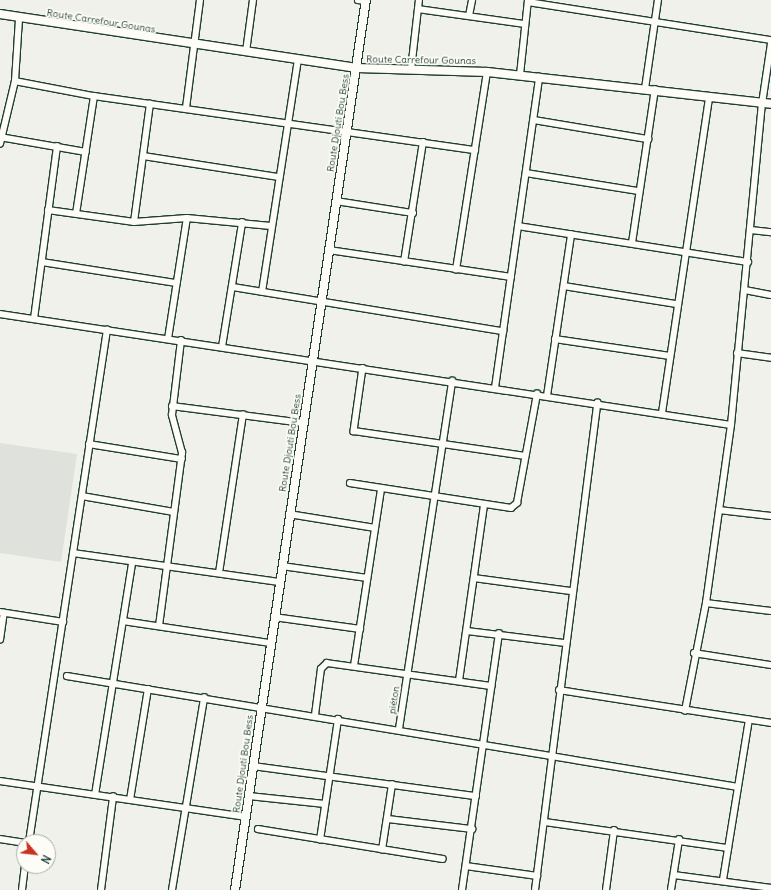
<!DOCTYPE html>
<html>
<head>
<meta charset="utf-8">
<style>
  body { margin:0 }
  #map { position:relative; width:771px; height:890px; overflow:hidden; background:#f0f1eb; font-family:Delius,sans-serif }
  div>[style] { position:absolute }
  .built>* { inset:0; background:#dfe2dc }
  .roads { filter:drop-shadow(1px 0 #1f3d34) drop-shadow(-1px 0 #1f3d34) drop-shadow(0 1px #1f3d34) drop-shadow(0 -1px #1f3d34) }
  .street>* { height:5.5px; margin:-2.75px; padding:0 2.75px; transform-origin:2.75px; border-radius:2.75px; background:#fdfcf7 }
  .secondary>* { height:8px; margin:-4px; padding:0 4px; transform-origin:4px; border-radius:4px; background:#fdfcf7 }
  span { translate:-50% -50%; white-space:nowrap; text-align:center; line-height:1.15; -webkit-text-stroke:3.5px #fdfcf7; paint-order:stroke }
  .street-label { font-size:10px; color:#1f3d34 }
  .north { position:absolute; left:16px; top:834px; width:40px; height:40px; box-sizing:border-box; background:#fdfcf7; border:1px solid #a4b0a9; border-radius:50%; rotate:118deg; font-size:11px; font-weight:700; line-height:16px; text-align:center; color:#1f3d34 }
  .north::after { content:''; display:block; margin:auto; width:14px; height:18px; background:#c8321e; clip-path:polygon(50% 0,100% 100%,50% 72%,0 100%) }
</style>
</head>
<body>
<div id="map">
  <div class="built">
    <i style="clip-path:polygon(0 443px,77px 454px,61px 562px,0 553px)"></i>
  </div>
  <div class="roads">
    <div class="street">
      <i style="left:358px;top:0;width:8px;rotate:7deg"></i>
      <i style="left:528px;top:2px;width:246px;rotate:8.9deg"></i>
      <i style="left:418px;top:9px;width:108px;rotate:8deg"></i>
      <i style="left:469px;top:16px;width:16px;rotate:-79deg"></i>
      <i style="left:246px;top:52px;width:52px;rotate:-82.3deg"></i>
      <i style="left:411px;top:70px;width:70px;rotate:-83.5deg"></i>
      <i style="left:520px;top:75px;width:75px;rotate:-83.9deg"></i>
      <i style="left:15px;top:81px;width:80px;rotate:10.8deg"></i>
      <i style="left:94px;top:96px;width:385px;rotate:8.1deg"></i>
      <i style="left:645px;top:89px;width:90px;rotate:-81.7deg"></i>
      <i style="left:186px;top:108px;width:109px;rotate:-82.6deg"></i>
      <i style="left:534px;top:120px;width:116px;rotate:9.5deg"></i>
      <i style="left:0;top:137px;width:87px;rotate:9.9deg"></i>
      <i style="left:0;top:144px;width:65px;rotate:-76.6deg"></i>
      <i style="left:15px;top:81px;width:62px;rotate:-86.3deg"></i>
      <i style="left:143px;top:156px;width:138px;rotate:8.8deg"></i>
      <i style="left:526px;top:173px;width:114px;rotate:9.1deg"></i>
      <i style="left:336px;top:201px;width:78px;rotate:8.9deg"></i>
      <i style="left:48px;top:210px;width:87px;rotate:7.9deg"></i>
      <i style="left:134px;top:222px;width:53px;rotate:-4.3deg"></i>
      <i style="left:187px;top:218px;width:84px;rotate:5.4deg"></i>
      <i style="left:76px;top:214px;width:119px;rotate:-81.3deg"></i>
      <i style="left:134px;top:222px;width:119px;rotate:-82.3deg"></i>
      <i style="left:518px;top:226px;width:233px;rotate:8.9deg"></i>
      <i style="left:751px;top:230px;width:20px;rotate:6deg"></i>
      <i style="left:632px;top:243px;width:155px;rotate:-81.5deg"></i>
      <i style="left:329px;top:250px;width:184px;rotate:8.4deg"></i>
      <i style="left:42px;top:262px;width:136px;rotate:8.9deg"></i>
      <i style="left:404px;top:262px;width:121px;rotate:-81deg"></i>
      <i style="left:456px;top:270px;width:200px;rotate:-81.1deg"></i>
      <i style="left:564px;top:286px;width:114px;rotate:9.1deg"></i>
      <i style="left:233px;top:287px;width:274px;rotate:9.3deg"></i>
      <i style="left:745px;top:290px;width:26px;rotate:11deg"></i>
      <i style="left:262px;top:292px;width:235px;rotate:-81.2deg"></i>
      <i style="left:0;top:314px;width:739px;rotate:8.63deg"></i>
      <i style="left:34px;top:319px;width:174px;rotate:-82.4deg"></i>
      <i style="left:168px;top:339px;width:122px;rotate:-81.1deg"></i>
      <i style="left:555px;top:339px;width:116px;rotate:8.4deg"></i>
      <i style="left:222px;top:347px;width:126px;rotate:-80.8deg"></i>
      <i style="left:737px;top:353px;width:34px;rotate:8deg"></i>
      <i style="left:363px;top:368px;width:64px;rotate:98.1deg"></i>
      <i style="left:354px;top:431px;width:173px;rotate:8.3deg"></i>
      <i style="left:495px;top:388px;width:314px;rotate:-81.9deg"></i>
      <i style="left:547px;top:396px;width:163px;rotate:-81.5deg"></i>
      <i style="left:172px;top:406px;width:132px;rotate:7.4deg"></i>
      <i style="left:662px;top:413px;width:318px;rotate:-81.5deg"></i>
      <i style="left:89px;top:444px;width:94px;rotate:9.2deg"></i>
      <i style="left:350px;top:483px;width:163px;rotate:8.8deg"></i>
      <i style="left:511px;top:508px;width:8px;rotate:-40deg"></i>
      <i style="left:517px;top:503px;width:111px;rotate:-79.6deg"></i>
      <i style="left:82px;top:496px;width:93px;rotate:9.9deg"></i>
      <i style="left:719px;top:510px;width:52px;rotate:6.6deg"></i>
      <i style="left:289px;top:514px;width:87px;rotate:9.2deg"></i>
      <i style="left:73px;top:553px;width:208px;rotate:8deg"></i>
      <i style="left:282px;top:566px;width:86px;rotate:8deg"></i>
      <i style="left:219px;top:573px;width:160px;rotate:-81.4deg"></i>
      <i style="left:474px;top:578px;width:99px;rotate:7.6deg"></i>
      <i style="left:706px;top:603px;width:65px;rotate:7deg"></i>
      <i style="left:0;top:612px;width:64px;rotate:9deg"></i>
      <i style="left:274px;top:617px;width:87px;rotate:7.9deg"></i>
      <i style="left:123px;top:621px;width:149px;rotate:8.5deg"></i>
      <i style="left:159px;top:626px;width:175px;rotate:-82.4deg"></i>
      <i style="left:182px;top:453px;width:39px;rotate:-105deg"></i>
      <i style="left:172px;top:415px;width:75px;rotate:-83.1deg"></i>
      <i style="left:467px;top:631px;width:99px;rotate:7deg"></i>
      <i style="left:0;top:640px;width:27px;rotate:-82deg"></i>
      <i style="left:694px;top:653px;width:78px;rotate:8.9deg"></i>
      <i style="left:354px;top:666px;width:179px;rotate:-81.3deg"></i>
      <i style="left:67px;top:676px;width:680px;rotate:9.39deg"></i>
      <i style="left:459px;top:681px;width:178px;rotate:-81.9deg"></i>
      <i style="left:559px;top:690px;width:215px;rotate:8.8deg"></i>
      <i style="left:685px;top:711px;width:110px;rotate:-79deg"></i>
      <i style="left:706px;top:603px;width:180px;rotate:-82deg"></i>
      <i style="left:731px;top:425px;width:322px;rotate:-84.5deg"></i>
      <i style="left:762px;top:104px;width:61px;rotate:-81.5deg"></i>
      <i style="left:315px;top:715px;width:46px;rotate:-82.6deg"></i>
      <i style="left:321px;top:669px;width:8px;rotate:-45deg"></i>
      <i style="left:327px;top:663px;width:166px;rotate:8deg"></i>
      <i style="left:399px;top:729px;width:352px;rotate:-81.3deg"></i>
      <i style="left:253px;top:766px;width:225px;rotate:7.7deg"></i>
      <i style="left:0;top:781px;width:249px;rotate:8.3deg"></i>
      <i style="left:95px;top:795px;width:235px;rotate:-80.9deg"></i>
      <i style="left:249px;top:796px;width:76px;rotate:6deg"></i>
      <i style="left:130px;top:800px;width:112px;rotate:-80.8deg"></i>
      <i style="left:388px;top:819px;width:85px;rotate:6.8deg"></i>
      <i style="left:545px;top:822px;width:185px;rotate:8.1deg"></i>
      <i style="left:258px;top:829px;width:187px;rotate:9.2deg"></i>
      <i style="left:0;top:839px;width:24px;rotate:9deg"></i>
      <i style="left:320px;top:840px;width:122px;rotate:-81.5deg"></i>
      <i style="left:29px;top:842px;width:518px;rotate:-81.34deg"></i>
      <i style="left:382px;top:850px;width:66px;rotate:-81.3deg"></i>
      <i style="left:466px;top:866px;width:72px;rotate:8deg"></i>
      <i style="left:674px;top:875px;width:98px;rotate:7.6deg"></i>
      <i style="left:723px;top:880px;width:162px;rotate:-80.8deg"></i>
      <i style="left:22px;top:890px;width:24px;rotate:-83deg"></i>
      <i style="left:101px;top:890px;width:94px;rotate:-82.6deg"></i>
      <i style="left:172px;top:890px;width:195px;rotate:-80.5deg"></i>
      <i style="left:462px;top:890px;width:259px;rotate:-81.8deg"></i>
      <i style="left:535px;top:890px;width:491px;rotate:-82.7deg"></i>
      <i style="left:606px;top:890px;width:60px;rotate:-82.3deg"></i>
      <i style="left:671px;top:890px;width:51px;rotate:-80.9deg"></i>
    </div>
    <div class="secondary">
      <i style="left:0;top:14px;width:361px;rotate:8.6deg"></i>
      <i style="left:357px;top:68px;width:130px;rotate:1.8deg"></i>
      <i style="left:487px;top:72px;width:286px;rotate:6.4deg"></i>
      <i style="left:235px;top:890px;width:900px;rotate:-81.63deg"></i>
    </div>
  </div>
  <div class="street-label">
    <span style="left:101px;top:21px;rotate:9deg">Route Carrefour Gounas</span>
    <span style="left:421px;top:60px;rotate:1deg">Route Carrefour Gounas</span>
    <span style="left:338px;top:123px;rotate:-81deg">Route Djouti Bou Bess</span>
    <span style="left:290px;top:443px;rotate:-81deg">Route Djouti Bou Bess</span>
    <span style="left:394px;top:700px;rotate:-81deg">piéton</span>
    <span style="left:243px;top:764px;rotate:-82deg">Route Djouti Bou Bess</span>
  </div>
  <div class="north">N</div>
</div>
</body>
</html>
